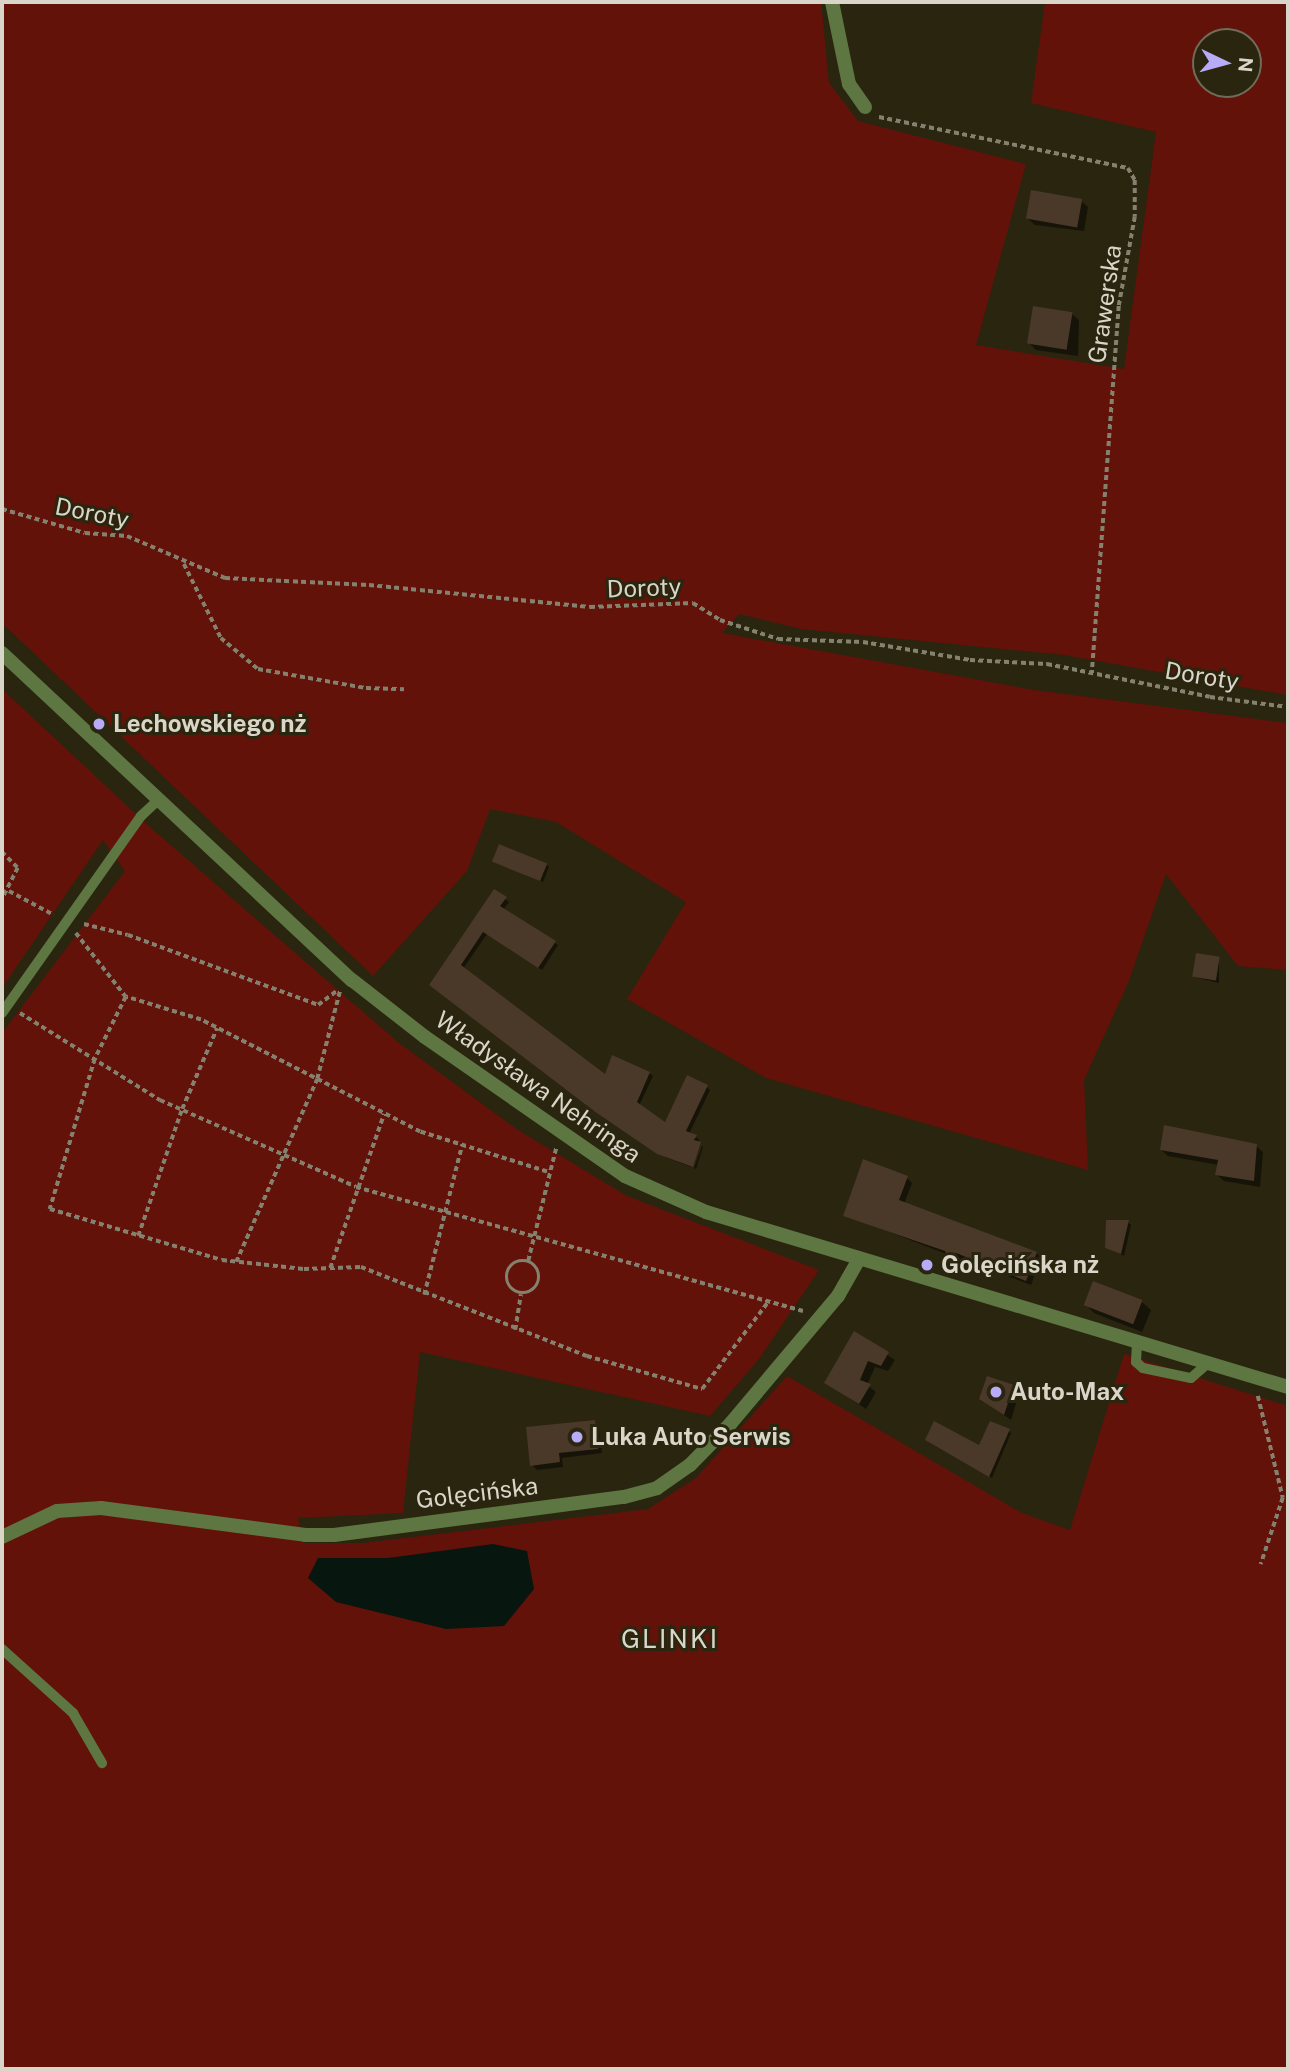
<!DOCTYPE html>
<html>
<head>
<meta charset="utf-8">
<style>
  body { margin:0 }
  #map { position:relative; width:1290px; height:2071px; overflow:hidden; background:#2a250f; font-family:"Public Sans",sans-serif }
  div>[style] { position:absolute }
  .green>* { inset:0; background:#621209 }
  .water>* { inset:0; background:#081610 }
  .shadow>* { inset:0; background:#0007 }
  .building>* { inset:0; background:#4a3828; transform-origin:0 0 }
  .path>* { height:3.5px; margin-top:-1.75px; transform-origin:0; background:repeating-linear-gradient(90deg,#85816f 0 5px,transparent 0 8.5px) }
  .path>.ring { margin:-1.75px; padding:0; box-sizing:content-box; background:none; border:3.5px solid #85816f; border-radius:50% }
  .service>* { height:10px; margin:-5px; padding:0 5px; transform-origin:5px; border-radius:5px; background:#5e7641 }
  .minor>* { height:14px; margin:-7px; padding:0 7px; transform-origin:7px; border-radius:7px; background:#5e7641 }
  .tertiary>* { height:14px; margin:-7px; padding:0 7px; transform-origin:7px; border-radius:7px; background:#5e7641 }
  .dots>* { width:19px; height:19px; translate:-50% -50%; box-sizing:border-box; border:4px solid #2a250f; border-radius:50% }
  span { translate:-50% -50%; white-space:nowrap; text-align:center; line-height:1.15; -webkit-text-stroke:6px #2a250f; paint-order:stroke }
  .street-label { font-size:24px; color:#d9d6c9 }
  .poi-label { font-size:24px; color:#d9d6c9; font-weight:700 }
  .left { translate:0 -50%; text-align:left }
  .neighbourhood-label { font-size:26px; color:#d9d6c9; letter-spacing:2px }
  .frame { position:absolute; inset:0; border:4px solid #d9d6c9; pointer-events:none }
  .north { position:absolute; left:1192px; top:28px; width:70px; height:70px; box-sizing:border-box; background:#2a250f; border:2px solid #706c59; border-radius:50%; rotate:95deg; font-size:19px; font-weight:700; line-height:28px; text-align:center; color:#d9d6c9 }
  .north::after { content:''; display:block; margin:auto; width:24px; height:32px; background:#b8abf7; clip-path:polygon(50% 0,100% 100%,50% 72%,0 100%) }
</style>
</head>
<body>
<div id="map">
  <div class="green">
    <i style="clip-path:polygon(evenodd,2px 2px,821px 2px,829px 83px,858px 121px,1026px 164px,976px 345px,1124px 369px,1156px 132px,1031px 103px,1045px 2px,1288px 2px,1288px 695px,1064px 655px,801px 629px,739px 614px,722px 633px,1034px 690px,1288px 723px,1288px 970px,1238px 966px,1166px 874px,1128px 983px,1084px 1080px,1088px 1170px,766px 1078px,627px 999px,686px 902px,556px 822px,490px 809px,467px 871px,373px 976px,2px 623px,2px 2px,1206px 42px,1248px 42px,1248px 84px,1206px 84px,1206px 42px)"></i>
    <i style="clip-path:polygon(2px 689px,151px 828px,399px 1043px,518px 1130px,627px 1196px,819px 1270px,759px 1359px,710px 1416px,420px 1352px,403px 1513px,298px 1518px,303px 1543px,363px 1543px,648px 1509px,696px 1478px,787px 1376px,1022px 1513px,1070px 1530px,1124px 1354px,1288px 1406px,1288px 2069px,2px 2069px,2px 1033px,125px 871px,103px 840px,2px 988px)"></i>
  </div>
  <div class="water">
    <i style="clip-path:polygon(493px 1544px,527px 1551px,534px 1589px,504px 1626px,446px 1629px,336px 1602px,308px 1578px,318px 1558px,388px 1558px)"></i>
  </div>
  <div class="shadow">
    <i style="clip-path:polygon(1081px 201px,1088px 207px,1084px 231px,1035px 225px,1028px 219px)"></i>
    <i style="clip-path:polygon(1072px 314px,1079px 320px,1078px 356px,1036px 350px,1029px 343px)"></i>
    <i style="clip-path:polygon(494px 861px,546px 864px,549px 867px,543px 882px)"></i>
    <i style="clip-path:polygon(505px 899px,509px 902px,503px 910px,558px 945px,542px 970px,487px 934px,463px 969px,605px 1077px,649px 1073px,653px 1076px,639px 1106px,666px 1125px,707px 1087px,710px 1090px,689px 1134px,699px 1139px,691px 1167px,662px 1156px,435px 988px)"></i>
    <i style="clip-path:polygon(1219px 958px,1219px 983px,1194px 977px)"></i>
    <i style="clip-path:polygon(702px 1146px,703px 1147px,696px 1169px,694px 1168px)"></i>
    <i style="clip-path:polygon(1256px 1146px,1263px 1152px,1260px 1187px,1224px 1181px,1217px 1175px,1219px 1165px,1168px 1156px,1161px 1150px)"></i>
    <i style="clip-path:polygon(907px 1178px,912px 1183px,904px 1204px,1036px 1253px,1041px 1258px,1031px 1285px,962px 1258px,955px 1262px,949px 1255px,845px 1215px)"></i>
    <i style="clip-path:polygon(1128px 1222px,1131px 1225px,1124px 1256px,1107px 1247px)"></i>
    <i style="clip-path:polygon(1142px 1302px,1151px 1310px,1142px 1332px,1094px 1313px,1085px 1304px)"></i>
    <i style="clip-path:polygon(855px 1334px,895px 1360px,888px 1371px,875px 1367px,867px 1385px,876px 1392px,866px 1409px,826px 1383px)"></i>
    <i style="clip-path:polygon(1013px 1386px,1019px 1393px,1011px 1420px,981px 1399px)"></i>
    <i style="clip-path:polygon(594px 1422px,599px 1427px,602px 1453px,562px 1458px,563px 1467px,537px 1470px,532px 1465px)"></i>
    <i style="clip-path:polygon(1009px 1431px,1011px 1433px,992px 1478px,930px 1443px,980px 1447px)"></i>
  </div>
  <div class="building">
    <i style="left:1031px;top:190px;width:52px;height:29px;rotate:10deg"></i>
    <i style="left:1033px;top:306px;width:40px;height:38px;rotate:9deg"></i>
    <i style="left:499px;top:844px;width:52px;height:19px;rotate:22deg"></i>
    <i style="clip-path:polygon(494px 889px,507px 897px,500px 906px,556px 941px,538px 968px,483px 932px,461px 965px,605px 1074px,612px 1055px,650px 1072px,637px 1102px,665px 1122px,687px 1075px,708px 1085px,686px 1131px,697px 1135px,694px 1140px,701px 1142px,693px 1167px,657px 1154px,594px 1111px,429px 985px)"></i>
    <i style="left:1196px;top:953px;width:24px;height:24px;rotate:9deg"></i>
    <i style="clip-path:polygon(1164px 1125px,1257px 1144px,1254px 1181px,1215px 1175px,1218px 1160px,1160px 1150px)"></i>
    <i style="clip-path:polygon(863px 1159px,908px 1176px,899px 1200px,1037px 1252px,1026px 1281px,956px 1253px,948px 1258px,945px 1251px,843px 1216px)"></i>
    <i style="clip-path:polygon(1106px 1220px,1129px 1220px,1121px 1254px,1105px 1248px)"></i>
    <i style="left:1093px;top:1281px;width:53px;height:26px;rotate:21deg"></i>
    <i style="clip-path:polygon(854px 1331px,889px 1352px,881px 1366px,868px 1361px,860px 1380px,871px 1384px,859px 1404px,824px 1383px)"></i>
    <i style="clip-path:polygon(987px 1376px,1014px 1385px,1004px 1415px,979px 1399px)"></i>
    <i style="clip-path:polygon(595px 1420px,598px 1449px,559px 1453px,560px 1462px,530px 1466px,526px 1427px)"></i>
    <i style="clip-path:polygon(934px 1421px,979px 1445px,990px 1421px,1010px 1429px,989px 1477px,925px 1440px)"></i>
  </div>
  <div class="path">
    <i style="left:879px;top:117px;width:254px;rotate:11.6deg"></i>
    <i style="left:1128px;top:168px;width:14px;rotate:60deg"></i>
    <i style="left:1135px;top:180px;width:37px;rotate:90deg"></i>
    <i style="left:1135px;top:217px;width:90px;rotate:100.2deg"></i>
    <i style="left:1119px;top:306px;width:368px;rotate:94.2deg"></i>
    <i style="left:2px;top:509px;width:86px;rotate:16.1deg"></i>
    <i style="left:85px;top:533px;width:42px;rotate:4.1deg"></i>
    <i style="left:127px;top:536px;width:107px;rotate:23.2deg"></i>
    <i style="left:225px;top:578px;width:144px;rotate:2.8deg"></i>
    <i style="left:369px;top:585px;width:222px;rotate:5.7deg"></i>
    <i style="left:590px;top:607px;width:103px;rotate:-2.2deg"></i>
    <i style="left:693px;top:603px;width:32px;rotate:32deg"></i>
    <i style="left:720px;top:620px;width:61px;rotate:18.1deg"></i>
    <i style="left:778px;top:639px;width:85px;rotate:2deg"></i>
    <i style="left:863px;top:642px;width:109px;rotate:9.5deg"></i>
    <i style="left:970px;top:660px;width:77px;rotate:3deg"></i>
    <i style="left:1047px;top:664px;width:166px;rotate:11.4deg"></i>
    <i style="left:1210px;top:697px;width:79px;rotate:7.3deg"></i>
    <i style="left:184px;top:564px;width:83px;rotate:63.4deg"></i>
    <i style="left:221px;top:638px;width:48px;rotate:40deg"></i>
    <i style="left:258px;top:669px;width:110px;rotate:10deg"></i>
    <i style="left:366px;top:688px;width:38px;rotate:2deg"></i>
    <i style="left:2px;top:852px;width:23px;rotate:45deg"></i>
    <i style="left:18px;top:868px;width:35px;rotate:117deg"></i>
    <i style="left:9px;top:891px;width:51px;rotate:28.1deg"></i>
    <i style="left:84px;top:924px;width:45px;rotate:14deg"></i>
    <i style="left:128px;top:935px;width:202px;rotate:20.2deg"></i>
    <i style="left:318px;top:1005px;width:25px;rotate:-37deg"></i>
    <i style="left:76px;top:933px;width:81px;rotate:52deg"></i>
    <i style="left:20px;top:1013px;width:165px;rotate:31.9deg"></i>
    <i style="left:160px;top:1100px;width:214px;rotate:23.9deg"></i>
    <i style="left:356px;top:1187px;width:464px;rotate:15.5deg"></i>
    <i style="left:547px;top:1172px;width:133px;rotate:-162.5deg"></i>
    <i style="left:420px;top:1132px;width:246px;rotate:-152.9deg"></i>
    <i style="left:201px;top:1020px;width:78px;rotate:-163deg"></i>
    <i style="left:126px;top:997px;width:69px;rotate:116.6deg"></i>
    <i style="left:95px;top:1059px;width:157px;rotate:106.7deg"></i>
    <i style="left:50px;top:1209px;width:179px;rotate:16.5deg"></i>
    <i style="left:222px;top:1260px;width:82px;rotate:6.3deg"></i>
    <i style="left:304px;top:1269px;width:57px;rotate:-2deg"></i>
    <i style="left:361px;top:1267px;width:243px;rotate:21.5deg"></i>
    <i style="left:587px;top:1356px;width:120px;rotate:16deg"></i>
    <i style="left:702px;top:1389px;width:109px;rotate:-52.8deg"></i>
    <i style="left:138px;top:1236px;width:134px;rotate:-70.9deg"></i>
    <i style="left:182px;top:1109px;width:88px;rotate:-66.6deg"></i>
    <i class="ring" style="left:507px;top:1261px;width:28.5px;height:28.5px"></i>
    <i style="left:528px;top:1261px;width:116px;rotate:-76.1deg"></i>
    <i style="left:236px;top:1262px;width:200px;rotate:-66.1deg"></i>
    <i style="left:317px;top:1079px;width:92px;rotate:-75.5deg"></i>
    <i style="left:330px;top:1268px;width:163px;rotate:-70.7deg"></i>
    <i style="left:424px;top:1295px;width:155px;rotate:-75.8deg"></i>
    <i style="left:515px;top:1330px;width:36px;rotate:-81deg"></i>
    <i style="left:1258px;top:1396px;width:105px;rotate:76.2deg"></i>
    <i style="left:1283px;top:1498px;width:70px;rotate:108.4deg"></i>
  </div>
  <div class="service">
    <i style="left:2px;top:1013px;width:241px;rotate:-54.8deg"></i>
    <i style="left:141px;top:816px;width:23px;rotate:-43deg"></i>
    <i style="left:1137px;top:1343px;width:19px;rotate:93deg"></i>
    <i style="left:1136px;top:1362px;width:9px;rotate:41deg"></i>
    <i style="left:1143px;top:1368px;width:49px;rotate:11.8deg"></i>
    <i style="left:1191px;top:1378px;width:21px;rotate:-41deg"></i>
    <i style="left:2px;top:1649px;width:96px;rotate:42deg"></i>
    <i style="left:73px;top:1713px;width:58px;rotate:59.9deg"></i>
  </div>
  <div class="minor">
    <i style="left:832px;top:2px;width:84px;rotate:78.3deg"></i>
    <i style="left:849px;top:84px;width:28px;rotate:55deg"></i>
    <i style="left:2px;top:1537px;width:61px;rotate:-25.3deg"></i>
    <i style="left:57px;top:1511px;width:44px;rotate:-3.9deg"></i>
    <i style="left:101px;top:1508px;width:206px;rotate:7.5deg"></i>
    <i style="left:305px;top:1535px;width:29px"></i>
    <i style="left:334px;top:1535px;width:292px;rotate:-7.5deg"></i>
    <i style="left:624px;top:1497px;width:34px;rotate:-15deg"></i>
    <i style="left:657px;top:1488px;width:40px;rotate:-34.9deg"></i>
    <i style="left:690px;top:1465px;width:59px;rotate:-45.7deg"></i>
    <i style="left:731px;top:1423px;width:166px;rotate:-49.9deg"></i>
    <i style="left:838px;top:1296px;width:43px;rotate:-60.4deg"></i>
  </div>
  <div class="tertiary">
    <i style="left:2px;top:653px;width:479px;rotate:43.1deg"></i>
    <i style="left:352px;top:980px;width:93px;rotate:38deg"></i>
    <i style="left:425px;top:1037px;width:244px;rotate:34.8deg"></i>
    <i style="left:625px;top:1176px;width:89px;rotate:24deg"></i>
    <i style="left:706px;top:1212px;width:608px;rotate:16.74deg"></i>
  </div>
  <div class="dots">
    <i style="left:99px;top:724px;background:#b8abf7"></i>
    <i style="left:927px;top:1265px;background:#b8abf7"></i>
    <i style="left:996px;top:1392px;background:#b8abf7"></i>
    <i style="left:577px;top:1437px;background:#b8abf7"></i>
  </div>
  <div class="street-label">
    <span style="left:1105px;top:304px;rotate:-82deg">Grawerska</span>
    <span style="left:92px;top:513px;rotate:11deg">Doroty</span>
    <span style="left:644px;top:588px;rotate:-2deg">Doroty</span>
    <span style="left:1202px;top:676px;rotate:9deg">Doroty</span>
    <span style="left:538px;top:1087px;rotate:35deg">Władysława Nehringa</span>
    <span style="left:477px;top:1493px;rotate:-7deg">Golęcińska</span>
  </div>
  <div class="poi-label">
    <span class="left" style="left:113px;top:724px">Lechowskiego nż</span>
    <span class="left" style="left:941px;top:1265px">Golęcińska nż</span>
    <span class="left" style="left:1010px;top:1392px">Auto-Max</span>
    <span class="left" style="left:591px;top:1437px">Luka Auto Serwis</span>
  </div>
  <div class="neighbourhood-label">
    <span style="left:670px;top:1639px">GLINKI</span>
  </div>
  <div class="frame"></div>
  <div class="north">N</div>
</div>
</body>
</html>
